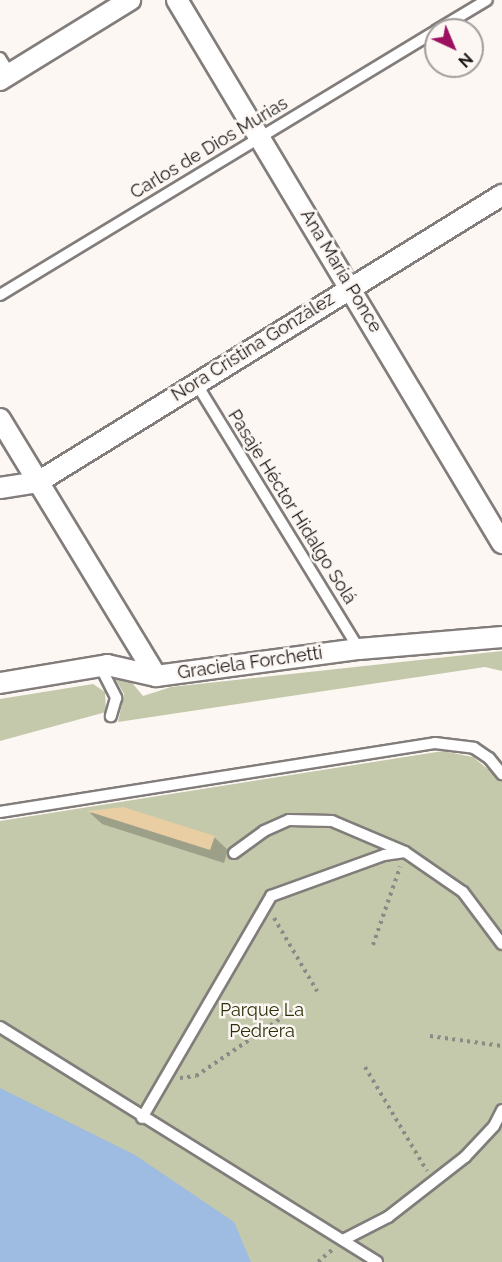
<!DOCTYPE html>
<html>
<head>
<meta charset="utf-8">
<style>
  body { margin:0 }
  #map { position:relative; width:502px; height:1262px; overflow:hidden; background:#fdf7f4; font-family:Raleway,sans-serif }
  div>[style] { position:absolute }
  .green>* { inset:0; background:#c3c9aa }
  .water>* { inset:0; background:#9ebbe1 }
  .shadow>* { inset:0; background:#0003 }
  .building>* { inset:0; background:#e9cea4 }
  .path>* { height:4px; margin-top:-2px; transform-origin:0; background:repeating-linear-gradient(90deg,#8d8987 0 3px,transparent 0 7.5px) }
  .roads { filter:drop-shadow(2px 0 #827d7b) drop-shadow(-2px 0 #827d7b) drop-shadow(0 2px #827d7b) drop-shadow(0 -2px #827d7b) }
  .lane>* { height:10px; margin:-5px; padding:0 5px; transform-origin:5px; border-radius:5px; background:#fff }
  .street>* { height:20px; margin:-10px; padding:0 10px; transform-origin:10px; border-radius:10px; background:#fff }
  span { translate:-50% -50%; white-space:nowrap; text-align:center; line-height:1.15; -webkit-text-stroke:5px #fdf7f4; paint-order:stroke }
  .street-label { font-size:18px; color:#191716 }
  .park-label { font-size:18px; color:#2b300b }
  .north { position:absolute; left:424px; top:18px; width:60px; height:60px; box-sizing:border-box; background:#fdf7f4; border:2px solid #a29d9b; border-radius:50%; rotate:136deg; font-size:16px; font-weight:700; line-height:24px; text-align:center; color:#191716 }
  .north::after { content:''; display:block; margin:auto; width:21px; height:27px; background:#9c1160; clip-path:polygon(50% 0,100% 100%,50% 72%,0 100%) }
</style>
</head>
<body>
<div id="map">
  <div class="green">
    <i style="clip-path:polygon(502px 651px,502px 671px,485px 667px,118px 722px,124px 694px,116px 680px,129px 679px,143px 696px,171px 687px)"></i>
    <i style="clip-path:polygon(93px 684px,105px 692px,106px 712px,0 741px,0 699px)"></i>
    <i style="clip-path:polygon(443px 751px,473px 757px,502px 781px,502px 1262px,0 1262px,0 821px)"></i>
  </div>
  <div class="water">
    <i style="clip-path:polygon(0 1088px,135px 1155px,234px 1222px,251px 1262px,0 1262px)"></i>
  </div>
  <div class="shadow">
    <i style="clip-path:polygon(123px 808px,214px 837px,228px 850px,224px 863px,102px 824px,90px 813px)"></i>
  </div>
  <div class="building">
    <i style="clip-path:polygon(123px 807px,215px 836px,210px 850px,87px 811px)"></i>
  </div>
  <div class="path">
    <i style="left:274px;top:918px;width:85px;rotate:59.5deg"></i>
    <i style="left:373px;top:945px;width:83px;rotate:-70.9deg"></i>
    <i style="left:430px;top:1036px;width:73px;rotate:7.9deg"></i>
    <i style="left:365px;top:1067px;width:121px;rotate:59.2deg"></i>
    <i style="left:180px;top:1078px;width:16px;rotate:-7deg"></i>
    <i style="left:196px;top:1076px;width:128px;rotate:-34.2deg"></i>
    <i style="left:318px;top:1262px;width:20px;rotate:-41deg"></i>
  </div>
  <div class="roads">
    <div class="lane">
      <i style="left:437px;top:30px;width:58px;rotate:-31deg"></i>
      <i style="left:0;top:58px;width:19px;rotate:58deg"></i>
      <i style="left:0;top:295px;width:510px;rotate:-31.2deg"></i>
      <i style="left:196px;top:383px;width:312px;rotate:58.5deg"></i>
      <i style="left:100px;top:666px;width:36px;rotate:63deg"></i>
      <i style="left:116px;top:698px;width:19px;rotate:106deg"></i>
      <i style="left:0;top:812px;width:440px;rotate:-9deg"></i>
      <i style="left:435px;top:743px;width:39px;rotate:7deg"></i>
      <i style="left:474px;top:748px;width:18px;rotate:34deg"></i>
      <i style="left:489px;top:758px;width:21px;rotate:51deg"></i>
      <i style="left:234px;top:853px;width:37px;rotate:-36deg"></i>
      <i style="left:264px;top:831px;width:27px;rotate:-24deg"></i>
      <i style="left:289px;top:820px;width:43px;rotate:1.3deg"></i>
      <i style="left:332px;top:821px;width:79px;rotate:23deg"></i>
      <i style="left:405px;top:852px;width:70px;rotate:34.6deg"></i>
      <i style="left:463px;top:892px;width:65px;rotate:53.1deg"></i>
      <i style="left:0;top:1027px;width:444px;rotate:31.9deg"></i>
      <i style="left:142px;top:1118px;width:257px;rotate:-59.8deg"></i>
      <i style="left:271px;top:896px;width:120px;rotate:-19.9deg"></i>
      <i style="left:384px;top:855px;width:21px;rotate:-8deg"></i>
      <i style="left:343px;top:1240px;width:51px;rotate:-27.1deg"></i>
      <i style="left:388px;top:1217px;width:98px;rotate:-37.9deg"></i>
      <i style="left:465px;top:1157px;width:42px;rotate:-46.9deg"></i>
      <i style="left:494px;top:1126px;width:18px;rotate:-63deg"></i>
    </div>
    <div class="street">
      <i style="left:177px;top:0;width:633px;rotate:59.1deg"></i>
      <i style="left:0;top:80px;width:153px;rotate:-31.6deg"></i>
      <i style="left:0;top:419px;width:301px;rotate:58.7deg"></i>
      <i style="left:0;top:488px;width:38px;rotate:-9deg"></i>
      <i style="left:38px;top:482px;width:546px;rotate:-31.74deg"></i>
      <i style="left:0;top:683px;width:109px;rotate:-9.5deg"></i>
      <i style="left:107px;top:665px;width:50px;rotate:12.7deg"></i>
      <i style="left:156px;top:676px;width:205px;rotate:-7.6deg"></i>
      <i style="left:359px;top:649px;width:144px;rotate:-4.8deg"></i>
    </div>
  </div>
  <div class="street-label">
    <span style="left:209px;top:148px;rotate:-31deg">Carlos de Dios Murias</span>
    <span style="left:341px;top:271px;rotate:59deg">Ana María Ponce</span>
    <span style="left:253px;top:347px;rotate:-32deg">Nora Cristina González</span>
    <span style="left:292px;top:507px;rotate:58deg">Pasaje Héctor Hidalgo Solá</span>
    <span style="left:250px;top:663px;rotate:-8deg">Graciela Forchetti</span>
  </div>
  <div class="park-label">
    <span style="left:262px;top:1021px">Parque La<br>Pedrera</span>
  </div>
  <div class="north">N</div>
</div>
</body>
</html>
